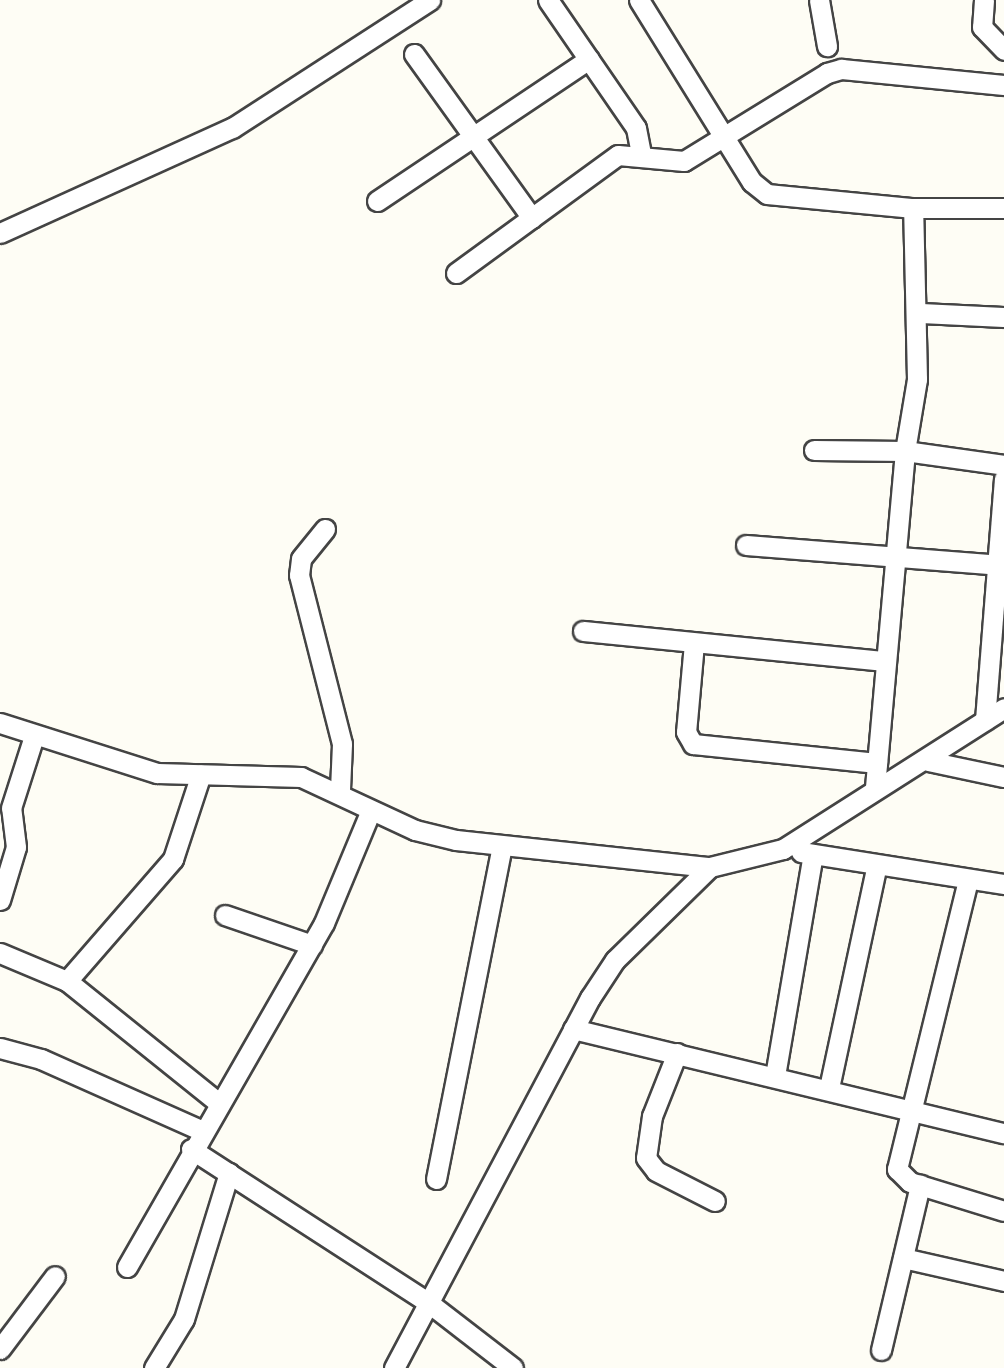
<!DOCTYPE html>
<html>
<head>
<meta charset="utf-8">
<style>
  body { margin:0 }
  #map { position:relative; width:1004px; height:1368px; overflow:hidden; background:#fefdf5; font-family:"IBM Plex Serif",serif }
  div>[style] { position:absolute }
  .roads { filter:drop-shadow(2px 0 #444) drop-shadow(-2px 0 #444) drop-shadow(0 2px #444) drop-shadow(0 -2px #444) }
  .minor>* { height:19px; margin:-9.5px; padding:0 9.5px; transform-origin:9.5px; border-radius:9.5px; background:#fff }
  span { translate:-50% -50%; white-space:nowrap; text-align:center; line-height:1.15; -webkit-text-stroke:7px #fff; paint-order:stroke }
</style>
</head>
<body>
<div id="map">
  <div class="roads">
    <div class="minor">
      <i style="left:548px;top:0;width:155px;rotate:55.5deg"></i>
      <i style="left:636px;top:128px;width:26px;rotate:79deg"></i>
      <i style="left:639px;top:0;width:214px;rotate:58.2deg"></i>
      <i style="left:752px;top:182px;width:19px;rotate:39deg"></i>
      <i style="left:767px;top:194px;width:147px;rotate:5.5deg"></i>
      <i style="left:913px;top:208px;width:91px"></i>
      <i style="left:819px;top:0;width:47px;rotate:80.1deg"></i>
      <i style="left:984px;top:0;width:27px;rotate:94deg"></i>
      <i style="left:982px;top:27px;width:32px;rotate:46deg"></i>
      <i style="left:414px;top:54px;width:202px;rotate:54.3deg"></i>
      <i style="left:377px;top:201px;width:255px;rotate:-33.8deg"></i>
      <i style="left:0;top:233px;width:255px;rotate:-24.4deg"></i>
      <i style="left:232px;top:128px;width:236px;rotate:-32.9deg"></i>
      <i style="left:456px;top:273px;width:200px;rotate:-36.1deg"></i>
      <i style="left:618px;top:155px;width:66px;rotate:5.2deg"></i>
      <i style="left:684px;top:161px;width:168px;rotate:-31.6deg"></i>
      <i style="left:827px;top:73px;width:15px;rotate:-16deg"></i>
      <i style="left:841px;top:69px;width:164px;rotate:5.6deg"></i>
      <i style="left:920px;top:313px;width:84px;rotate:2.7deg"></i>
      <i style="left:814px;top:450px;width:91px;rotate:0.6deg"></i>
      <i style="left:905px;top:451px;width:100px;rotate:8deg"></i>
      <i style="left:325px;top:529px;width:38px;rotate:129deg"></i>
      <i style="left:301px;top:559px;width:16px;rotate:97deg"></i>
      <i style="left:299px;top:575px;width:174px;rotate:75.7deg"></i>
      <i style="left:342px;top:744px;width:46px;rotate:92.5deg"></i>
      <i style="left:746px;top:545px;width:253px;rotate:4.5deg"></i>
      <i style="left:583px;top:631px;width:304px;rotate:5.7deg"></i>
      <i style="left:694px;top:643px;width:89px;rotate:95.1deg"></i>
      <i style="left:686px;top:732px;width:14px;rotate:60deg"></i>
      <i style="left:693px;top:744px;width:185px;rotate:5.9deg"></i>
      <i style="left:985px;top:720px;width:242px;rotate:-85.5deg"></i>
      <i style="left:0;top:723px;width:165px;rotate:17.7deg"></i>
      <i style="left:157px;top:773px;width:144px;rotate:1.6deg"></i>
      <i style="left:301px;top:777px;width:126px;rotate:24.9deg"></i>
      <i style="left:415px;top:830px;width:42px;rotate:13.7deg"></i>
      <i style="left:456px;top:840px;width:255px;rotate:6.1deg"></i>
      <i style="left:710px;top:867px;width:75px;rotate:-13.9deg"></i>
      <i style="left:783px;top:849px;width:262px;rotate:-32.5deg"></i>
      <i style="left:928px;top:761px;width:78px;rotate:11.9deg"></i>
      <i style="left:875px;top:787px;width:337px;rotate:-84.9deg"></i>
      <i style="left:905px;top:451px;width:73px;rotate:-80.5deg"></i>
      <i style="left:917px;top:379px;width:171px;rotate:-91.3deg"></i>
      <i style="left:801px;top:852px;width:206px;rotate:9deg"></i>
      <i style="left:968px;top:880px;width:298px;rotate:103.8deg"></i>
      <i style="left:897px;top:1169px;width:18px;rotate:45deg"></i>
      <i style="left:910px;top:1182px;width:98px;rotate:17.1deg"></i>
      <i style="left:0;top:900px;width:55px;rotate:-73.2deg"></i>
      <i style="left:16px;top:847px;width:39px;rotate:-97deg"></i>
      <i style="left:11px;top:808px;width:76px;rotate:-72.3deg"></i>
      <i style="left:225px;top:915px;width:92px;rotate:19deg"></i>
      <i style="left:0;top:953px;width:73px;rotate:22.7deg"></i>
      <i style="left:67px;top:981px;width:195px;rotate:38.8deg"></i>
      <i style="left:67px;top:981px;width:162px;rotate:-49deg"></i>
      <i style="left:173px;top:859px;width:89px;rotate:-71.8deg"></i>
      <i style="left:573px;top:1029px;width:443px;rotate:13.6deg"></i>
      <i style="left:0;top:1048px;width:42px;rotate:15deg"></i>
      <i style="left:41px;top:1059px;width:177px;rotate:24deg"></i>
      <i style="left:677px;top:1053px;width:68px;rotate:111.6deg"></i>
      <i style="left:652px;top:1116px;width:42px;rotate:98.1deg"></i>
      <i style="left:646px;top:1158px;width:16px;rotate:52deg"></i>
      <i style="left:656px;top:1171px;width:66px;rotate:27deg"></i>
      <i style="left:775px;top:1076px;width:225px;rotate:-80.3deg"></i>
      <i style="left:829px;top:1088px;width:228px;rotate:-77.9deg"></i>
      <i style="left:191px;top:1149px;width:283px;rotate:32.9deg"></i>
      <i style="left:429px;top:1303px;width:106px;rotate:37.7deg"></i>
      <i style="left:436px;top:1179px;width:339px;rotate:-78.8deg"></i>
      <i style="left:903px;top:1258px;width:104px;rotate:12.8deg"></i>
      <i style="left:127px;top:1267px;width:396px;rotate:-60.2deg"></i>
      <i style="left:324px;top:923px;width:122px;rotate:-67.4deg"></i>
      <i style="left:0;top:1349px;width:91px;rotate:-53deg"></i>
      <i style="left:881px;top:1350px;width:170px;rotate:-76.7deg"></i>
      <i style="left:154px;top:1368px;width:57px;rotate:-58.5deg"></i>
      <i style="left:184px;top:1319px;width:153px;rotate:-72.9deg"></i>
      <i style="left:394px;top:1368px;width:419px;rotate:-62.1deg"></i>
      <i style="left:590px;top:998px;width:45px;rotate:-56.7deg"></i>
      <i style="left:615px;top:960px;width:133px;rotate:-44.4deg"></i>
    </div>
  </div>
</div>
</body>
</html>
